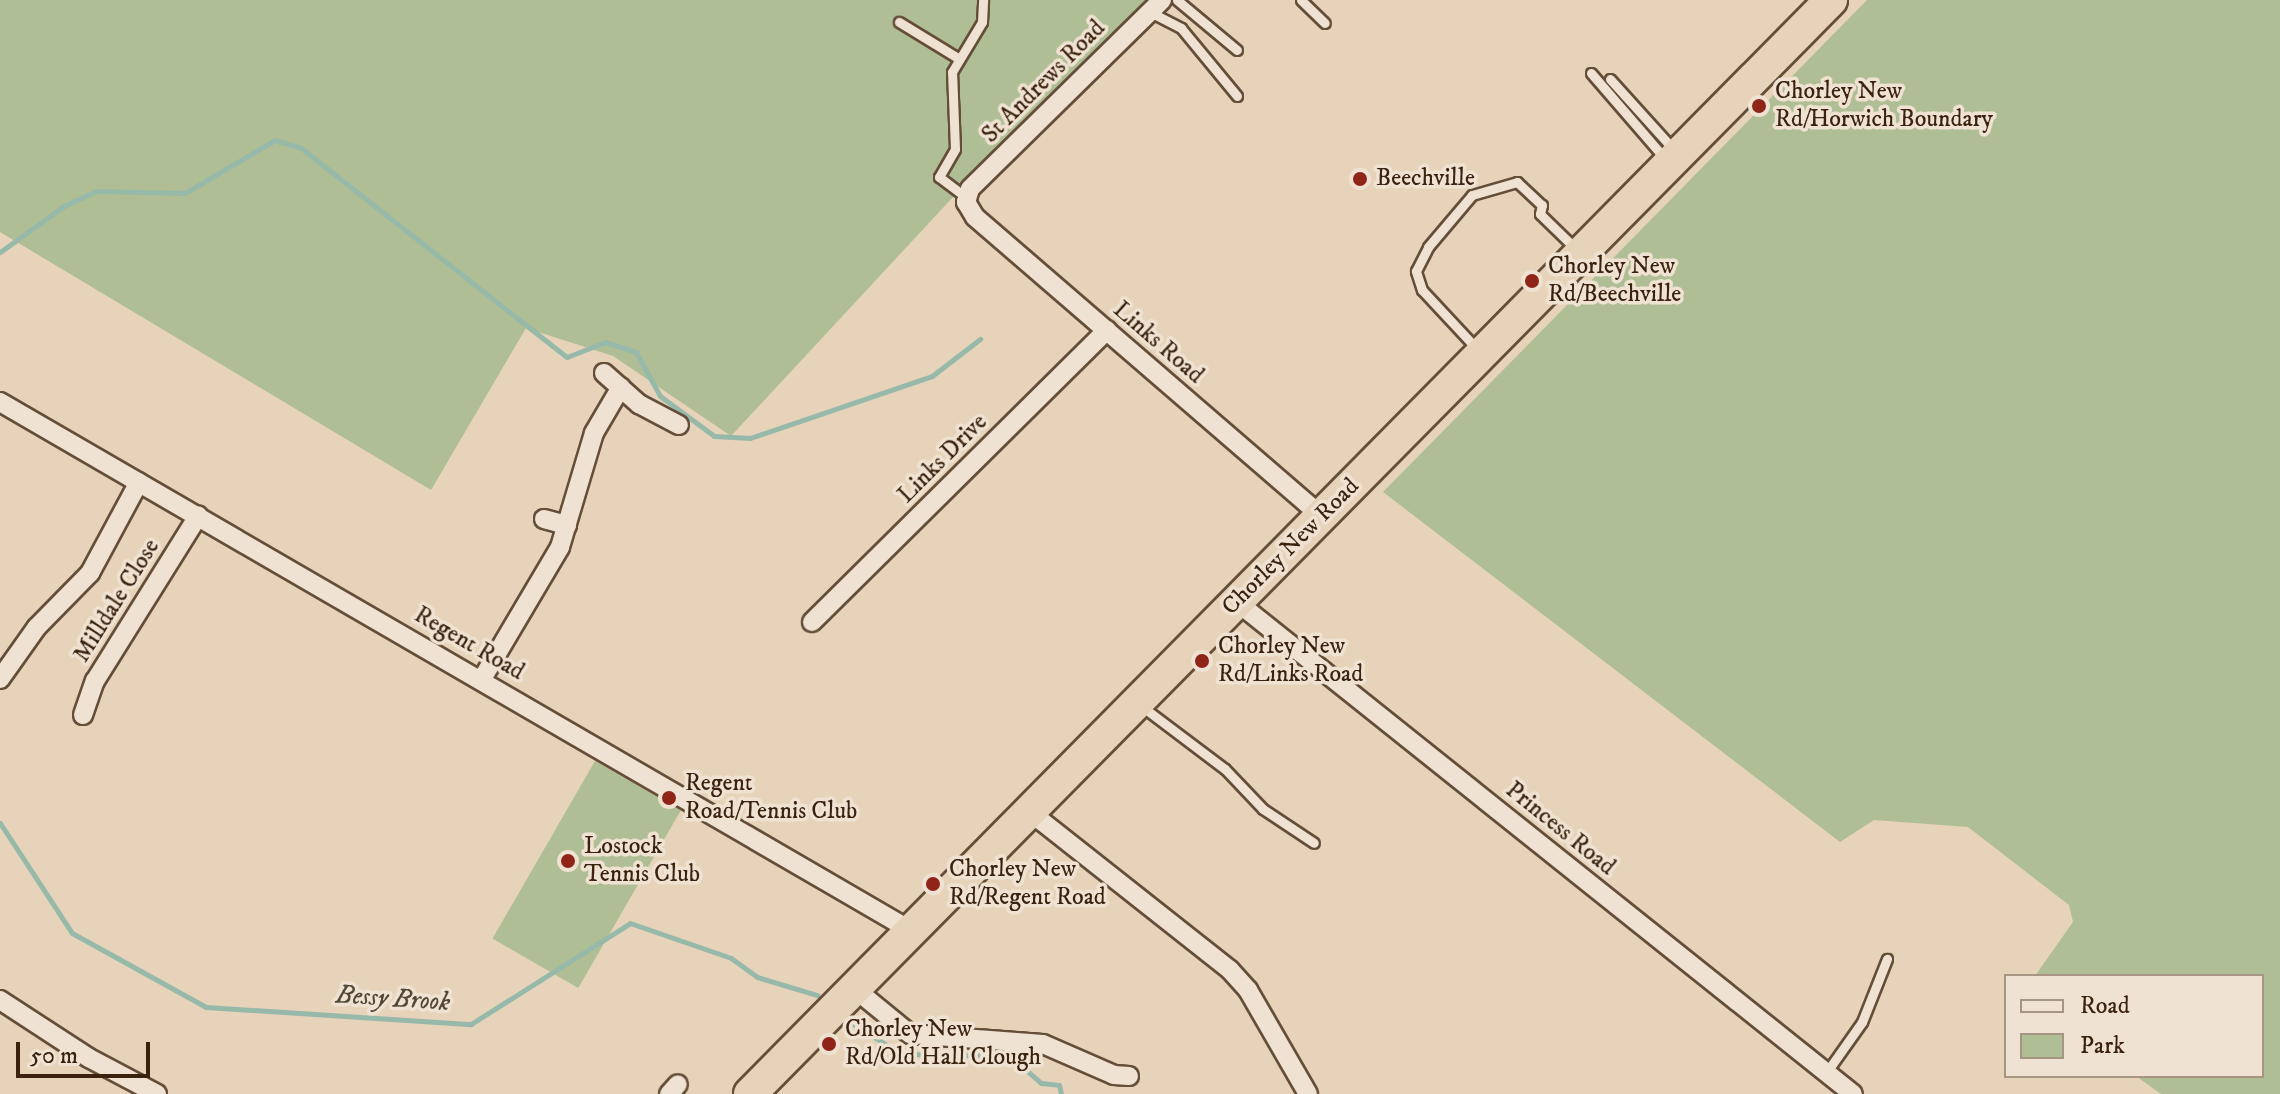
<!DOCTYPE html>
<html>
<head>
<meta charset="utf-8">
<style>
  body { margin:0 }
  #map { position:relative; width:2280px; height:1094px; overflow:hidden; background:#e6d3b9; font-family:"IM FELL DW Pica",serif }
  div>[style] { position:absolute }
  .green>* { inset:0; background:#afbe94; transform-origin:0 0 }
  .stream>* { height:5px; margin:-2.5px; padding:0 2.5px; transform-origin:2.5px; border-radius:2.5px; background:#97b9aa }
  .roads { filter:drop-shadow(2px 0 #654e39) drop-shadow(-2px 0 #654e39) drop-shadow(0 2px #654e39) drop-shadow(0 -2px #654e39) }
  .lane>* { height:9px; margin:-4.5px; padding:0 4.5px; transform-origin:4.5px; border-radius:4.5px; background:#efe2d2 }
  .street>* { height:18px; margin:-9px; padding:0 9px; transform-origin:9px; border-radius:9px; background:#efe2d2 }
  .highway>* { height:32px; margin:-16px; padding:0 16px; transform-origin:16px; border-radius:16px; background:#e6d3b9 }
  .dots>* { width:22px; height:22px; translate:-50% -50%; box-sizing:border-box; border:4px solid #efe2d2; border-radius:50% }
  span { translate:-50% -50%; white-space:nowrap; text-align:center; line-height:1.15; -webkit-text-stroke:7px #efe2d2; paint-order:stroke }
  .street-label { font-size:24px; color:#3a220e }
  .poi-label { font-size:24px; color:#3a220e }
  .left { translate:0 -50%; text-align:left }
  .water-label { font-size:26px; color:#514835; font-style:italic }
  .legend { position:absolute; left:2004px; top:974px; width:260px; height:104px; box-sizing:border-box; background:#efe2d2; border:2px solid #a79584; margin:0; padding:10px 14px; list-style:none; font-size:24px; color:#3a220e }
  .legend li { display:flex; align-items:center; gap:16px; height:40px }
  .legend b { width:40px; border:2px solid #a79584 }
  .scale { position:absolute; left:16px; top:1042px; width:134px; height:36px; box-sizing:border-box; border:4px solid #3a220e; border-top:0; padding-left:10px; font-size:24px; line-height:28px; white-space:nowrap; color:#3a220e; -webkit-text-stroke:6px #efe2d2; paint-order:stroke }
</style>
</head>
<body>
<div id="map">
  <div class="green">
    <i style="clip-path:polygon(0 0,1150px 0,954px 196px,731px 436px,613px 356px,526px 328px,431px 490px,0 232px)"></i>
    <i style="clip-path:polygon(1867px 0,2280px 0,2280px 1094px,2161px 1094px,2136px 1076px,2262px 1076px,2262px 976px,2035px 976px,2073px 922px,2069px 905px,1968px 827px,1874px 820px,1840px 842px,1383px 492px)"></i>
    <i style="left:595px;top:761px;width:99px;height:205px;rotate:30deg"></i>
  </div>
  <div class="stream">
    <i style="left:0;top:252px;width:79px;rotate:-35.7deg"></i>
    <i style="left:64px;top:206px;width:35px;rotate:-25deg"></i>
    <i style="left:96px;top:191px;width:89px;rotate:1.3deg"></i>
    <i style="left:185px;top:193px;width:104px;rotate:-30.5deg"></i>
    <i style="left:275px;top:140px;width:27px;rotate:17deg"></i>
    <i style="left:301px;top:148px;width:338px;rotate:38.2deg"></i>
    <i style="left:567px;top:357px;width:41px;rotate:-21.5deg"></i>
    <i style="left:605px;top:342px;width:33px;rotate:18deg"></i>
    <i style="left:636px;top:352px;width:50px;rotate:61.4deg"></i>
    <i style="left:660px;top:396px;width:67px;rotate:36.5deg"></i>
    <i style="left:714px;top:436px;width:36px;rotate:3deg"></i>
    <i style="left:750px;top:438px;width:192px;rotate:-18.8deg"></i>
    <i style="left:932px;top:376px;width:61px;rotate:-37.6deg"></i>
    <i style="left:0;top:823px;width:131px;rotate:56.8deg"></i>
    <i style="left:72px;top:933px;width:153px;rotate:28.9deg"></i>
    <i style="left:206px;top:1007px;width:266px;rotate:3.7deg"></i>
    <i style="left:471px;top:1024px;width:188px;rotate:-32.4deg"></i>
    <i style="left:630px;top:923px;width:107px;rotate:19.1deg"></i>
    <i style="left:731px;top:958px;width:32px;rotate:36deg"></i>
    <i style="left:757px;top:977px;width:63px;rotate:16.7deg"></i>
    <i style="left:853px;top:1024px;width:57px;rotate:32deg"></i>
    <i style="left:901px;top:1054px;width:109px;rotate:1.1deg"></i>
    <i style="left:1010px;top:1056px;width:41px;rotate:41.1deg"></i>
    <i style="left:1041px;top:1083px;width:18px;rotate:6deg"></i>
    <i style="left:1059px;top:1085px;width:9px;rotate:77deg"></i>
  </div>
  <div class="roads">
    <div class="lane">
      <i style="left:1177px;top:0;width:78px;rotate:39.8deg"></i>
      <i style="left:1301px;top:0;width:33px;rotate:44deg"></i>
      <i style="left:1150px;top:12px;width:35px;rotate:27deg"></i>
      <i style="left:1181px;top:28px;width:88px;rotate:50.5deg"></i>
      <i style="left:899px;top:22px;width:69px;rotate:31.4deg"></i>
      <i style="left:1591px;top:73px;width:116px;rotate:49.2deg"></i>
      <i style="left:1610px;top:79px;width:98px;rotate:47.9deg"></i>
      <i style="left:967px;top:198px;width:35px;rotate:-143deg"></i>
      <i style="left:939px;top:177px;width:32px;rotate:-60deg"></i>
      <i style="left:955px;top:149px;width:77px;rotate:-92.2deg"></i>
      <i style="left:952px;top:72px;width:58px;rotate:-59deg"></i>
      <i style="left:982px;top:22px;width:22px;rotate:-87deg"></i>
      <i style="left:1478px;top:350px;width:82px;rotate:-133deg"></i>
      <i style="left:1422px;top:290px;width:20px;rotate:-108deg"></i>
      <i style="left:1416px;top:271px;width:27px;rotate:-63deg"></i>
      <i style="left:1428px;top:247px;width:68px;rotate:-49.8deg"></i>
      <i style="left:1472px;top:195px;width:47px;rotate:-16.1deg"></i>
      <i style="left:1517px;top:182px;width:34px;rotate:43deg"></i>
      <i style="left:1542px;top:205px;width:9px;rotate:103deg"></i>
      <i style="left:1540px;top:214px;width:53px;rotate:44.2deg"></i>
      <i style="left:1140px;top:705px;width:106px;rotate:37deg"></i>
      <i style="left:1225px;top:769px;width:55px;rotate:46.5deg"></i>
      <i style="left:1263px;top:809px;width:61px;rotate:33.7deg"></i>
      <i style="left:1826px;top:1073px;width:62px;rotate:-54.8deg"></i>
      <i style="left:1862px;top:1022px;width:68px;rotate:-68.4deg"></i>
    </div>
    <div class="street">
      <i style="left:1162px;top:0;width:269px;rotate:135.5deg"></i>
      <i style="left:970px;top:189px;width:14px;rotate:107deg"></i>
      <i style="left:966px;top:202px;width:17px;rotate:59deg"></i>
      <i style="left:975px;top:217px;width:458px;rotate:40.8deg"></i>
      <i style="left:604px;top:373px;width:47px;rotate:41.5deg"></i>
      <i style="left:639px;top:404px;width:45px;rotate:27.7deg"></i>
      <i style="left:0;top:402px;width:1054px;rotate:30.12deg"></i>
      <i style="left:544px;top:519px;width:24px;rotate:15deg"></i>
      <i style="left:1237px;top:602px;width:788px;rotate:38.61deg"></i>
      <i style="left:812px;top:622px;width:415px;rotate:-44.7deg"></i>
      <i style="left:0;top:679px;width:64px;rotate:-54.6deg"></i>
      <i style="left:37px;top:627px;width:76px;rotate:-45.5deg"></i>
      <i style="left:90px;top:573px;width:103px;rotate:-61.7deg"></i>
      <i style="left:482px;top:679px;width:153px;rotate:-59.4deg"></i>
      <i style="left:560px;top:547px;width:119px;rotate:-73.4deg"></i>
      <i style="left:594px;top:433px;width:53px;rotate:-59.6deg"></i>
      <i style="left:83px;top:715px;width:36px;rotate:-71deg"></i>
      <i style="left:95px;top:681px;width:195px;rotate:-58deg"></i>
      <i style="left:1030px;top:812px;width:255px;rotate:38.3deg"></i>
      <i style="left:1230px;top:970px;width:27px;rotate:48deg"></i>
      <i style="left:1248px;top:990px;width:120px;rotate:60deg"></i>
      <i style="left:855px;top:989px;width:71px;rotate:39.3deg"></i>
      <i style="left:910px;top:1034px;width:133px;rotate:4.3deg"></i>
      <i style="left:1043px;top:1044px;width:77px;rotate:23.6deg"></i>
      <i style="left:1114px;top:1075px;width:15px;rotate:4deg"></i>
      <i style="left:0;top:1000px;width:106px;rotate:33.1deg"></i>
      <i style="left:89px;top:1058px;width:77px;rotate:27.9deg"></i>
      <i style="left:669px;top:1094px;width:13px;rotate:-48deg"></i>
    </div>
    <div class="highway">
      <i style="left:750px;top:1094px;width:1538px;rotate:-45.34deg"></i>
    </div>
  </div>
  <div class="dots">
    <i style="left:1759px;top:106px;background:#8f2418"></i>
    <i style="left:1360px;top:179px;background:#8f2418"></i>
    <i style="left:1532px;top:281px;background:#8f2418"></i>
    <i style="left:1202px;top:661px;background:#8f2418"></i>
    <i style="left:669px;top:798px;background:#8f2418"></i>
    <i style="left:568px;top:861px;background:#8f2418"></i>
    <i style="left:933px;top:884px;background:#8f2418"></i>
    <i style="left:829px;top:1044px;background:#8f2418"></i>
  </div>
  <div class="street-label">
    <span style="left:1044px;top:82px;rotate:-45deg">St Andrews Road</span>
    <span style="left:1158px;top:343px;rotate:41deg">Links Road</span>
    <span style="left:943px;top:459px;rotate:-45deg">Links Drive</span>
    <span style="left:1291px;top:547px;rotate:-45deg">Chorley New Road</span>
    <span style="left:117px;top:601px;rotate:-58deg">Milldale Close</span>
    <span style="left:469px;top:644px;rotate:30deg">Regent Road</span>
    <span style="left:1560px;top:829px;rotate:39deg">Princess Road</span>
  </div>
  <div class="poi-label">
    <span class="left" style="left:1775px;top:106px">Chorley New<br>Rd/Horwich Boundary</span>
    <span class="left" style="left:1376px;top:179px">Beechville</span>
    <span class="left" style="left:1548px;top:281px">Chorley New<br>Rd/Beechville</span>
    <span class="left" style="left:1218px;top:661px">Chorley New<br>Rd/Links Road</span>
    <span class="left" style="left:685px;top:798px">Regent<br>Road/Tennis Club</span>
    <span class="left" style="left:584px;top:861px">Lostock<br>Tennis Club</span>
    <span class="left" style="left:949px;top:884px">Chorley New<br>Rd/Regent Road</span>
    <span class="left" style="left:845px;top:1044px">Chorley New<br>Rd/Old Hall Clough</span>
  </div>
  <div class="water-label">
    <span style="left:393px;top:999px;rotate:4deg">Bessy Brook</span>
  </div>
  <ul class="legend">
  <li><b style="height:10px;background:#efe2d2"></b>Road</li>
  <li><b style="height:22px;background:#afbe94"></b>Park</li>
  </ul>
  <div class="scale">50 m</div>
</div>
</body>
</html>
